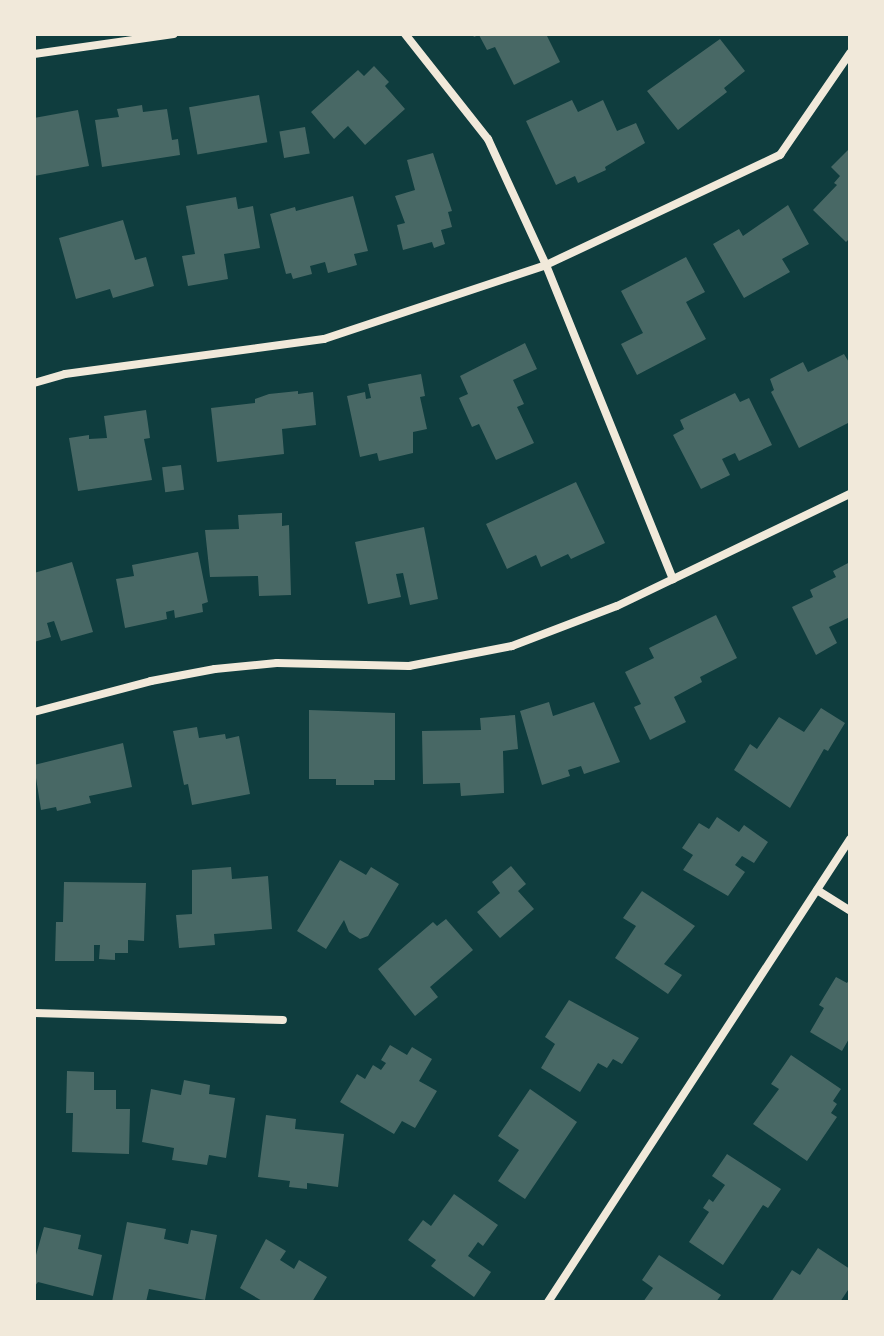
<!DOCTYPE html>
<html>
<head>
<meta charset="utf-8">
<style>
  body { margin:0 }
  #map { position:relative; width:884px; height:1336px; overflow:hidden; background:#0f3d3e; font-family:Overpass,sans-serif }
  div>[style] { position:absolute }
  .building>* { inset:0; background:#486865; transform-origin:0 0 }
  .minor>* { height:8px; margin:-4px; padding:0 4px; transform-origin:4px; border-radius:4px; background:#f1e9da }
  span { translate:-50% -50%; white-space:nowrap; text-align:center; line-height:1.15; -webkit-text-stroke:7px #f1e9da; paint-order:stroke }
  .frame { position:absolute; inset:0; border:36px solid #f1e9da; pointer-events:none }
</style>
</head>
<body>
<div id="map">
  <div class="building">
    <i style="clip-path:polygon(472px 34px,546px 34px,560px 62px,514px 85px,495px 47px,487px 50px,479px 35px,474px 37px)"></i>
    <i style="clip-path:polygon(720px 39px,745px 71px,724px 88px,727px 92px,678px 130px,647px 91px)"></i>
    <i style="clip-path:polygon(374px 66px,389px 82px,385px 86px,405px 109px,365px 145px,348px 126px,334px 139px,311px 112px,358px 70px,364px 76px)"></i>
    <i style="left:259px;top:95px;width:48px;height:71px;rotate:80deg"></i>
    <i style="clip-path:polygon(572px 100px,578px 112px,603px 100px,617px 131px,636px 123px,645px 143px,605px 167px,606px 170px,578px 183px,575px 176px,556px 185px,526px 121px)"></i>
    <i style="clip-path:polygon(142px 105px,143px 112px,167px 109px,172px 140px,178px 139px,180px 155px,102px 167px,95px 120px,119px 117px,117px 109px)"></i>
    <i style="clip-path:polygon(78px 110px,89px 166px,34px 176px,34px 118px)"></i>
    <i style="left:305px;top:127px;width:27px;height:26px;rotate:80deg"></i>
    <i style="clip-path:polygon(850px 148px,850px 238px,846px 242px,813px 210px,837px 185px,834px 183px,840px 176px,831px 167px)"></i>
    <i style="clip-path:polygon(433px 153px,452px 211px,448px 212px,452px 227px,441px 230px,445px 244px,434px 248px,432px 242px,403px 250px,397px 225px,405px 223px,395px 196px,415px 190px,407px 160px)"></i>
    <i style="clip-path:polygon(353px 196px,368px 251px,354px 254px,357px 265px,328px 273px,325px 262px,310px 266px,312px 274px,293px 279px,291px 273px,286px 274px,270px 214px,295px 207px,296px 211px)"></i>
    <i style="clip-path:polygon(236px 197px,238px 209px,253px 206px,260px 248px,224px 254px,228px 279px,188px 286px,182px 256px,195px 254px,186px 206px)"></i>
    <i style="clip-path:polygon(788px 205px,809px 244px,782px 259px,790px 272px,744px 298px,713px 244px,739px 229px,743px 236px)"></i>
    <i style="clip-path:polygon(123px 220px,135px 260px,146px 257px,154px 286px,113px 298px,110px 289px,76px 299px,59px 238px)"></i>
    <i style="clip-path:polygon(686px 257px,705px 292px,686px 302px,706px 339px,637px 375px,621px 344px,643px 333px,621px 291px)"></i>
    <i style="clip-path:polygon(525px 343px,537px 369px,513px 380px,524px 404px,517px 407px,534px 443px,496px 460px,479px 424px,472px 427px,459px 398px,468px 394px,460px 376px)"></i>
    <i style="clip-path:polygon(844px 354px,850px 364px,850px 422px,799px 448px,771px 392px,774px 390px,770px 379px,803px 362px,808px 372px)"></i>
    <i style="clip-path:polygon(421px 374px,425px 396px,420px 397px,427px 429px,413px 432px,413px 453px,379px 461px,377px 453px,360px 457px,347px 396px,365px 392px,366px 399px,371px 398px,368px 384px)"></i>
    <i style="clip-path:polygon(298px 391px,298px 394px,313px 392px,316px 425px,282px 429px,284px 454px,217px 462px,211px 408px,255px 403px,255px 399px,269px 394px)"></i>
    <i style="clip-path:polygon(735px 393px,740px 402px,749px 398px,772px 445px,739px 461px,735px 453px,722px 459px,730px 475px,701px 489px,673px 435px,684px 429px,680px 420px)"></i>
    <i style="clip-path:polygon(146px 410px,150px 438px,144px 439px,152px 480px,78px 491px,69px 438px,89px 435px,89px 439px,107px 438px,104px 416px)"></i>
    <i style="left:181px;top:465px;width:25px;height:19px;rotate:83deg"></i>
    <i style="clip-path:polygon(576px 482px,605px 543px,571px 559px,568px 554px,541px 567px,536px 555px,507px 569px,486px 524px)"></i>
    <i style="clip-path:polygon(282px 513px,282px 526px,289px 525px,291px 595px,259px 596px,258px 576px,210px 577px,205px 530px,239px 529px,238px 515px)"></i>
    <i style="clip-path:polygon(424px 527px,438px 599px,410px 605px,403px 573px,396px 574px,401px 597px,368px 604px,355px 542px)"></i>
    <i style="clip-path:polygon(198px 552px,208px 602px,202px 604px,203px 612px,175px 618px,174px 610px,166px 612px,167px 619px,125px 628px,116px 579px,134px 576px,132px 565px)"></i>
    <i style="clip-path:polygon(72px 562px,93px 632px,61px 641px,54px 621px,47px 623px,51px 637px,34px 642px,34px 573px)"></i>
    <i style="clip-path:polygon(850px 562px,850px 617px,829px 627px,837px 643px,816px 655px,792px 607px,813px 597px,810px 590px,836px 577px,833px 571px)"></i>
    <i style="clip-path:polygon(716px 615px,737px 658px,700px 677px,702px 682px,674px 697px,686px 722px,650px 740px,634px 707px,641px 704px,625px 672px,654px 658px,649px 648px)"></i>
    <i style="clip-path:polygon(549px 702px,553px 716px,594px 702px,620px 762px,584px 774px,581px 766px,568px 770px,570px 776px,542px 785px,520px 711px)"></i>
    <i style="clip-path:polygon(821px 708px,845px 723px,828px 751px,824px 749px,790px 808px,734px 770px,750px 744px,757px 749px,779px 717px,804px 732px)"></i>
    <i style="clip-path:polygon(309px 710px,395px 713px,395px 780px,374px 780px,374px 785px,336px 785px,336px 779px,309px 779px)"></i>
    <i style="clip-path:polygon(515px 715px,518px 749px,503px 751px,504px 793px,461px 796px,460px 783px,423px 784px,422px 731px,481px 730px,480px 718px)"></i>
    <i style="clip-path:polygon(197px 727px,199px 738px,225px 734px,226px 739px,239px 736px,250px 794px,192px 805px,188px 784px,184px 785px,173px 731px)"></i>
    <i style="clip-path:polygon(123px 743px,132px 787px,89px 796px,91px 803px,57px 811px,56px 807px,41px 810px,34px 765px)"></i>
    <i style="clip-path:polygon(717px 817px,739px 832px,744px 825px,768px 842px,754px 863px,742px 856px,735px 865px,745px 872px,728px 896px,683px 870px,693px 855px,682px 848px,699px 823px,709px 829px)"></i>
    <i style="clip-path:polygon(340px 860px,366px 875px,371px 867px,399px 884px,368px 936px,360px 939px,349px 932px,344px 920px,326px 949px,297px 931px)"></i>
    <i style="clip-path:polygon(511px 866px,526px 884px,518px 891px,534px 909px,500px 938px,477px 912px,500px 893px,492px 882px)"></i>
    <i style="clip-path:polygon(231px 867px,232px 879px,268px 876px,272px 929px,214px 934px,215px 945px,179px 948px,176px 915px,192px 914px,192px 870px)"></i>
    <i style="clip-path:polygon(64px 882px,146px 883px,144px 941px,128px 940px,128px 953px,115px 953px,115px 960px,99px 959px,100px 945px,94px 945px,94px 961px,55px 961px,56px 922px,63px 922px)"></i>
    <i style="clip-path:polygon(642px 891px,695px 926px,664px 964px,682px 975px,668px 994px,615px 958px,636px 926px,623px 918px)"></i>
    <i style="clip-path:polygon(446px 919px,473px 950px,430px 987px,438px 997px,415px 1016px,378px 969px,433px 922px,437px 926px)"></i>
    <i style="clip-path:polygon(836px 977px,847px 983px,850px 978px,850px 1037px,842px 1051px,810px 1032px,824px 1008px,819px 1005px)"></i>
    <i style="clip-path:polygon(569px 1000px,639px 1038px,622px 1064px,613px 1059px,607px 1068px,598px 1063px,580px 1092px,541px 1068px,555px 1044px,545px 1037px)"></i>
    <i style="clip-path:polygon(390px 1045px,407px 1055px,412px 1047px,432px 1059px,419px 1081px,437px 1091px,415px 1128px,402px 1121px,394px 1134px,340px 1102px,357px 1074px,365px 1079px,373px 1065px,381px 1070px,386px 1063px,381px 1060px)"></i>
    <i style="clip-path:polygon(791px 1055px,841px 1089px,833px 1101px,837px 1104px,831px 1113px,837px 1117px,807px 1161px,753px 1124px,779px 1089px,771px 1084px)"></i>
    <i style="clip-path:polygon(67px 1071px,94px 1072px,94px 1090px,116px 1090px,116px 1109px,130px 1109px,129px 1154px,72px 1152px,73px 1113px,66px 1113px)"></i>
    <i style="clip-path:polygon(184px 1080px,210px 1085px,209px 1094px,235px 1098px,226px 1158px,209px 1155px,207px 1165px,172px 1160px,174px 1148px,142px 1142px,151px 1089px,181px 1095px)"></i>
    <i style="clip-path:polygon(530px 1089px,577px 1122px,525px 1199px,498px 1181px,519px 1150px,498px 1136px)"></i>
    <i style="clip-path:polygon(266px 1115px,296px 1119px,295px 1129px,344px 1134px,338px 1187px,307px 1183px,307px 1189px,289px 1187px,290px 1181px,258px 1177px)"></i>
    <i style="clip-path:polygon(727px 1154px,781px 1189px,768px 1208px,763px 1205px,723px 1265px,689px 1242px,709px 1212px,703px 1208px,709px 1199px,713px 1202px,725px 1185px,712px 1176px)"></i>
    <i style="clip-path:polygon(454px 1194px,498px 1225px,483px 1246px,478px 1242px,468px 1256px,491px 1272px,474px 1297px,431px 1266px,436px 1260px,408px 1240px,423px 1220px,431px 1226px)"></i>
    <i style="clip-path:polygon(127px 1222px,166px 1229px,164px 1239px,188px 1244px,191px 1230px,217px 1235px,205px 1300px,149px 1289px,146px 1302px,112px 1302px)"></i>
    <i style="clip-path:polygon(44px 1227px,81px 1235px,78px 1249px,102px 1255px,93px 1296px,38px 1282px,34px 1287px,34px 1262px)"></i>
    <i style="clip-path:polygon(266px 1239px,286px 1251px,280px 1260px,294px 1269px,299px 1260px,327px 1277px,312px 1302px,264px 1302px,240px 1288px)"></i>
    <i style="clip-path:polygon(818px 1248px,850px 1269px,850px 1287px,840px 1302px,771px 1302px,792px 1270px,800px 1275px)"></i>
    <i style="clip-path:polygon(659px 1255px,721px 1295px,716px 1302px,643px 1302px,653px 1288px,642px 1280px)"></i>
  </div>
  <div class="minor">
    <i style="left:405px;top:34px;width:134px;rotate:51.7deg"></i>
    <i style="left:488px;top:139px;width:139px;rotate:65.3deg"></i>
    <i style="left:546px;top:265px;width:339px;rotate:68deg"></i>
    <i style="left:34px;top:54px;width:141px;rotate:-8.1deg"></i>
    <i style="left:34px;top:383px;width:32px;rotate:-16deg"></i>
    <i style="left:65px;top:374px;width:261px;rotate:-7.7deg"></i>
    <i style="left:324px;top:339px;width:234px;rotate:-18.4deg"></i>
    <i style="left:546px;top:265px;width:259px;rotate:-25.2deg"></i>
    <i style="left:780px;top:155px;width:124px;rotate:-55.5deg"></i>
    <i style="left:34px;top:712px;width:121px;rotate:-14.8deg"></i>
    <i style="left:151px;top:681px;width:65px;rotate:-10.6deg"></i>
    <i style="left:215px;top:669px;width:62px;rotate:-5.5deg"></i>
    <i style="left:277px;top:663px;width:132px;rotate:1.3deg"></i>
    <i style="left:409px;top:666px;width:105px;rotate:-11deg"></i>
    <i style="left:512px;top:646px;width:112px;rotate:-20.9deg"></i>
    <i style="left:617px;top:606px;width:259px;rotate:-25.7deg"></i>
    <i style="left:817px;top:890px;width:39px;rotate:32deg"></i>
    <i style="left:34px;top:1013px;width:249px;rotate:1.6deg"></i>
    <i style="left:548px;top:1302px;width:553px;rotate:-56.88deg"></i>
  </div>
  <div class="frame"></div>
</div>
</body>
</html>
